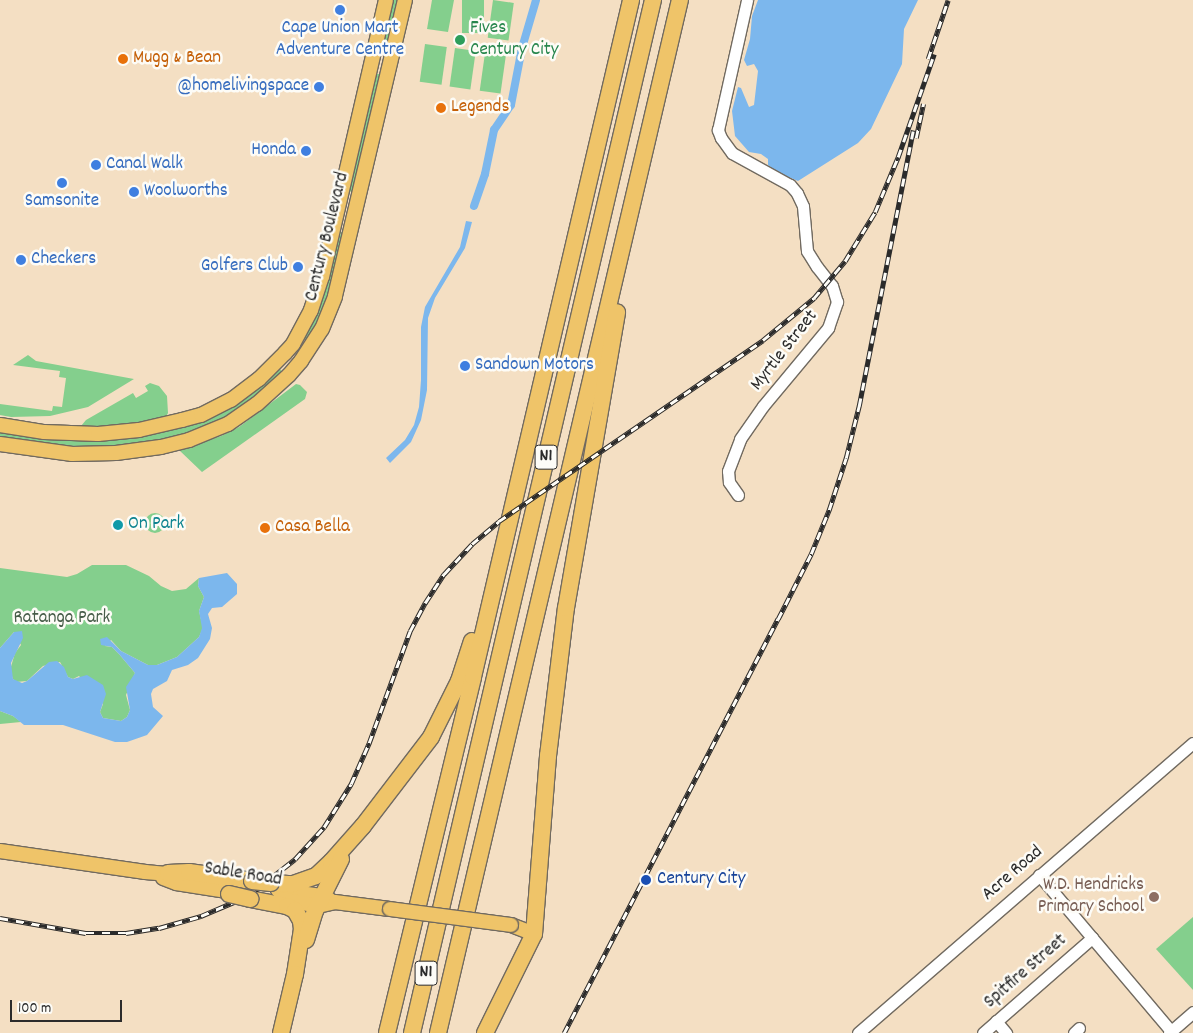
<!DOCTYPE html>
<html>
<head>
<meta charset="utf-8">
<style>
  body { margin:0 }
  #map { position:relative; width:1193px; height:1033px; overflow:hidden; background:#f4dfc3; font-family:Dekko,sans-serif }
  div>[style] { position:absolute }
  .green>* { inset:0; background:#84cf8d; transform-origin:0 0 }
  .round { border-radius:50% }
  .water>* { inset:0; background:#7cb7ed }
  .canal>* { height:8px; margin:-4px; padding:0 4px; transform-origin:4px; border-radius:4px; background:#7cb7ed }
  .roads { filter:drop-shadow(1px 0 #716a60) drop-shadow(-1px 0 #716a60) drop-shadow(0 1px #716a60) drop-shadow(0 -1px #716a60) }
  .minor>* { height:11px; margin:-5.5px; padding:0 5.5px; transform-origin:5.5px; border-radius:5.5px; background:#fff }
  .major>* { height:14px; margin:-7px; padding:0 7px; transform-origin:7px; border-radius:7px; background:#efc469 }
  .highway>* { height:16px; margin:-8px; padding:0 8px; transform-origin:8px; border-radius:8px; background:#efc469 }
  .rail>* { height:4.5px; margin-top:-2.25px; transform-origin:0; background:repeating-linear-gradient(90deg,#fdfcf7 0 8px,#2b2b2b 0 16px); box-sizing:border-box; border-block:1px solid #2b2b2b }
  .bridges { filter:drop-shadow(1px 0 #716a60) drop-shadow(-1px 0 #716a60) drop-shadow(0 1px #716a60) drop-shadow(0 -1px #716a60) }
  .major-bridge>* { height:14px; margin:-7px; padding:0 7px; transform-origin:7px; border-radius:7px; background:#efc469 }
  .highway-bridge>* { height:16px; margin:-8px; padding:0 8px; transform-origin:8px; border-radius:8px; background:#efc469 }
  .dots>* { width:14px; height:14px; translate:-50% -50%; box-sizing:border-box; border:2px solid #fdfcf7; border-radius:50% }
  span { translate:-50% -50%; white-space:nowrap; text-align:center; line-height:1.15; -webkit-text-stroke:5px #fdfcf7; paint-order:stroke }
  .shield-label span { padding:1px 4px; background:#fdfcf7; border:1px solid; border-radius:4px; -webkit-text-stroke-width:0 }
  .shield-label { font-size:18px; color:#2b2b2b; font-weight:700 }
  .shop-label { font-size:19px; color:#366cbe }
  .right { translate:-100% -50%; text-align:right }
  .left { translate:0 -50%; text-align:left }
  .leisure-label { font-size:19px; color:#27864d }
  .food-label { font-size:19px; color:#c56008 }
  .street-label { font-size:19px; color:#2b2b2b }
  .culture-label { font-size:19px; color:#0d838f }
  .park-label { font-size:19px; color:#465c48 }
  .transit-label { font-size:19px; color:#164399 }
  .education-label { font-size:19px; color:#785e54 }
  .scale { position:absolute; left:10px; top:1000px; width:112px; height:22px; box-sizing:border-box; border:2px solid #2b2b2b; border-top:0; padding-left:6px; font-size:15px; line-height:18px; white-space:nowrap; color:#2b2b2b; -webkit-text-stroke:4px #fdfcf7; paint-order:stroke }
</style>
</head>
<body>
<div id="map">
  <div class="green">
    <i style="clip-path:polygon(391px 0,399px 0,388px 41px,382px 39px)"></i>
    <i style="clip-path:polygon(432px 0,454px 0,448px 32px,427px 29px)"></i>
    <i style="left:462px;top:0;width:22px;height:33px"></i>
    <i style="left:493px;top:0;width:21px;height:38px;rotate:8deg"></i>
    <i style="left:425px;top:44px;width:22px;height:38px;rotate:8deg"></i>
    <i style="left:455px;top:48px;width:21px;height:39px;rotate:8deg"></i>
    <i style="left:485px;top:53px;width:21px;height:38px;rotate:8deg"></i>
    <i style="clip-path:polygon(373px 74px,380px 74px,381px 79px,375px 113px,363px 146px,353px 192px,347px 191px)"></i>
    <i style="clip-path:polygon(341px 232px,346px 233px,335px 283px,324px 310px,306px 340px,302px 337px,328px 279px)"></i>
    <i style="clip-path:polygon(28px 355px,36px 361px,134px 379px,88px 407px,50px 416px,11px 417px,0 415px,0 404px,52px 411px,53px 406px,62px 407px,66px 378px,59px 377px,60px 371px,13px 365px)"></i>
    <i style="clip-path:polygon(280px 369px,284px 374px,239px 411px,207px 428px,161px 441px,90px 450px,0 441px,0 430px,98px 438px,249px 395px)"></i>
    <i style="clip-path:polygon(150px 383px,159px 386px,167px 396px,168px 413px,165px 419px,157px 422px,83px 429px,81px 426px,86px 420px,133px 393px,136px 398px,148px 391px,145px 386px)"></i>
    <i style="clip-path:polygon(296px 384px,300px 385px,307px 392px,305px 399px,202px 472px,179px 450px,221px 436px,239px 427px)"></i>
    <i class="round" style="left:145px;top:513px;width:20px;height:20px"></i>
    <i style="clip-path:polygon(92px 565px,126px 565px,149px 576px,161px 586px,172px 591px,186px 589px,199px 578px,198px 586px,204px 597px,199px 611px,203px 628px,199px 637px,177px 657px,157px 665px,148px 665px,121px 651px,111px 640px,105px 646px,112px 647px,119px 654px,135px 673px,126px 695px,130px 710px,127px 717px,121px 721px,103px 718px,100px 712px,103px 704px,79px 676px,73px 679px,68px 677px,60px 662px,43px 666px,27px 681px,16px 682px,13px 679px,10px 670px,15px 653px,21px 645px,14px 632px,0 648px,0 568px,67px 577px,77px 574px)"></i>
    <i style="clip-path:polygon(0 711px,13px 716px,21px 722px,0 724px)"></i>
    <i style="clip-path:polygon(1193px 917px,1193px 990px,1156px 949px)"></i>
  </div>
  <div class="water">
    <i style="clip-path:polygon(758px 0,918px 0,904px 29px,902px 64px,871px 129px,858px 143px,798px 181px,779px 173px,768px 165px,768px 159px,761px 154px,749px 152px,735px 136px,732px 111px,738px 87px,741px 88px,749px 107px,754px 105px,758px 71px,754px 64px,747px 66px,744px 60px,750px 39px,752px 16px)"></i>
    <i style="clip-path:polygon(466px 221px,472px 222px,465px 248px,435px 298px,428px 318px,427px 390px,421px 420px,411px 442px,390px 463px,386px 458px,405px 440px,414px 425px,419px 407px,421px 380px,421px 327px,425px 307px,460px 247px)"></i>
    <i style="clip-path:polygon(227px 573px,237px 584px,237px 594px,222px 607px,212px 608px,208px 614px,212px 628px,210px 639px,198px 658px,188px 665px,172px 670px,167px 681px,153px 689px,151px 694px,153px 707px,163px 716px,147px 735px,127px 742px,115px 742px,63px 725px,24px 725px,13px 716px,0 711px,0 648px,14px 632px,22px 631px,23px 638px,11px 663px,13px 679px,22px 683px,27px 681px,49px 662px,57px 661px,64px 667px,68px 677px,73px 679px,87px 675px,103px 685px,106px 694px,100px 712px,103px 718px,121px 721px,127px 717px,130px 710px,126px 687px,135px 673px,119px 654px,112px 647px,101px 645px,100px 639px,107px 637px,121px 651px,148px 665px,157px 665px,177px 657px,199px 637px,202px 628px,199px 611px,204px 597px,198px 586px,199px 578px)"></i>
  </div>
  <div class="canal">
    <i style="left:474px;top:206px;width:34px;rotate:-71deg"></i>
    <i style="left:485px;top:174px;width:45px;rotate:-78.4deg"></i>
    <i style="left:494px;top:130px;width:30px;rotate:-56deg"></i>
    <i style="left:511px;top:105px;width:58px;rotate:-79.1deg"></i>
    <i style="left:522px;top:48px;width:50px;rotate:-73.7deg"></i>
  </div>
  <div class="roads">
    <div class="minor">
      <i style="left:738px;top:495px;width:16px;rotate:-125deg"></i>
      <i style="left:729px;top:482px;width:11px;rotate:-95deg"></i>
      <i style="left:728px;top:471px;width:34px;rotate:-69deg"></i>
      <i style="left:740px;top:439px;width:40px;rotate:-55.1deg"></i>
      <i style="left:763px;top:406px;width:102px;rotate:-50.2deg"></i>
      <i style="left:828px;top:328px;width:28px;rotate:-71deg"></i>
      <i style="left:837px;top:302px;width:17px;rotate:-107deg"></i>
      <i style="left:832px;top:286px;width:24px;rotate:-128deg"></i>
      <i style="left:817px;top:267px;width:19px;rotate:-122deg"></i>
      <i style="left:807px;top:251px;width:45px;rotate:-95.1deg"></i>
      <i style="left:803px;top:206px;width:14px;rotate:-115deg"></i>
      <i style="left:797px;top:193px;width:11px;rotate:-131deg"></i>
      <i style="left:790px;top:185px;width:66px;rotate:-151.1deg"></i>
      <i style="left:732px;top:153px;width:19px;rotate:-126deg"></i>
      <i style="left:721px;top:138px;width:9px;rotate:-111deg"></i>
      <i style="left:718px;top:130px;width:133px;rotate:-77.4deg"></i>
      <i style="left:1039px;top:875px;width:204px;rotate:49.8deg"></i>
      <i style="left:996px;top:1021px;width:16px;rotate:50deg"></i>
      <i style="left:858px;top:1033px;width:443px;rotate:-40.9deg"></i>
      <i style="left:983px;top:1033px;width:145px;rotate:-41.1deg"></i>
      <i style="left:1074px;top:1033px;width:7px;rotate:-45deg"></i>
      <i style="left:1169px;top:1033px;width:32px;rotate:-41deg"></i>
    </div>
    <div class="major">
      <i style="left:0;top:425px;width:45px;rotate:9deg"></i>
      <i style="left:44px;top:432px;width:54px;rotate:2.1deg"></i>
      <i style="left:98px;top:434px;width:41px;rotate:-5.6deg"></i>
      <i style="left:139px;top:430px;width:44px;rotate:-13.1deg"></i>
      <i style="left:182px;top:420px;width:20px;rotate:-15deg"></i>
      <i style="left:201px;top:415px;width:34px;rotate:-27deg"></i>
      <i style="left:231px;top:400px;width:35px;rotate:-37deg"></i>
      <i style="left:259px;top:379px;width:37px;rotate:-45deg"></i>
      <i style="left:285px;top:353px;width:12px;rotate:-48deg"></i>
      <i style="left:293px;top:344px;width:38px;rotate:-62deg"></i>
      <i style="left:311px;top:310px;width:35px;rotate:-72deg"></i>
      <i style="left:322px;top:277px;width:284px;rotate:-77deg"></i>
      <i style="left:0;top:444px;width:73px;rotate:7.9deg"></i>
      <i style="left:72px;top:454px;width:44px;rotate:-1.3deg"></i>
      <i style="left:116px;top:453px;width:45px;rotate:-7.6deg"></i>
      <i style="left:161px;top:447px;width:29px;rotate:-14deg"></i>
      <i style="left:189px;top:440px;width:42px;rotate:-22.3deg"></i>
      <i style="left:228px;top:424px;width:35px;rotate:-35deg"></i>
      <i style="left:257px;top:404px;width:43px;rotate:-42.2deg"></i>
      <i style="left:289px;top:375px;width:18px;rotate:-49deg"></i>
      <i style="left:301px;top:361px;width:38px;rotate:-57deg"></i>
      <i style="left:322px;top:329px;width:35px;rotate:-68deg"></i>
      <i style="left:335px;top:296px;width:304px;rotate:-76.7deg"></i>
      <i style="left:0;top:851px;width:147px;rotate:8.2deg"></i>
      <i style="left:145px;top:872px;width:33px;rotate:5deg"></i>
      <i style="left:163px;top:878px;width:14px;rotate:21deg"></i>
      <i style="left:176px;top:883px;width:58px;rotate:9deg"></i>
      <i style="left:278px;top:890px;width:44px;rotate:7.8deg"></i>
      <i style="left:322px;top:896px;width:9px;rotate:27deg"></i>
      <i style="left:280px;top:899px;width:39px;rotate:10deg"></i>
      <i style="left:318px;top:906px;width:17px;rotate:-13deg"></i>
      <i style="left:335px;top:902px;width:55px;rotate:7.3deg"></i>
      <i style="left:511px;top:925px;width:25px;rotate:21deg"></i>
    </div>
    <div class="highway">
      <i style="left:168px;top:873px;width:21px;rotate:-3deg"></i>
      <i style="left:189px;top:872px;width:64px;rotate:8.1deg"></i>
      <i style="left:271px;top:883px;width:22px;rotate:3deg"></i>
      <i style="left:293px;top:884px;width:24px;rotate:-19deg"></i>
      <i style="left:316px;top:876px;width:21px;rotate:-43deg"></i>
      <i style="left:331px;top:862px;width:48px;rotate:-48.4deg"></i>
      <i style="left:363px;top:826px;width:112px;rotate:-52.6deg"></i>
      <i style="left:431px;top:737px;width:63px;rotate:-63.4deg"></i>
      <i style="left:459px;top:681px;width:42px;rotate:-72deg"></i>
      <i style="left:250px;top:899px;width:38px;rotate:11deg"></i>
      <i style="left:287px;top:906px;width:9px;rotate:27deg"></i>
      <i style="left:295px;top:910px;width:13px;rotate:61deg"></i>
      <i style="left:301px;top:921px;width:8px;rotate:83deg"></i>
      <i style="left:302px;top:929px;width:46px;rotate:98.8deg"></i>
      <i style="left:295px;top:974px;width:61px;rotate:103.3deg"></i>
      <i style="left:306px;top:940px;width:30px;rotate:-73deg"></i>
      <i style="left:315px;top:911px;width:58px;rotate:-63.4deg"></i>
      <i style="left:387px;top:1033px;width:366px;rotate:-76.4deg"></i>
      <i style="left:473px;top:677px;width:695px;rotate:-76.86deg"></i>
      <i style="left:412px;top:1033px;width:1061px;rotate:-76.87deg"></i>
      <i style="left:438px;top:1033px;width:1061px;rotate:-76.82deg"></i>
      <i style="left:485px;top:1033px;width:110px;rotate:-63.7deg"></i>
      <i style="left:534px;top:934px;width:179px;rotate:-85.5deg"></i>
      <i style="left:548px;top:756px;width:149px;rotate:-83.1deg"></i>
      <i style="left:566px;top:608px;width:300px;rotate:-80.2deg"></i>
    </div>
  </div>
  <div class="rail">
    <i style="left:928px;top:59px;width:62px;rotate:-71.3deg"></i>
    <i style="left:916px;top:138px;width:35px;rotate:-78deg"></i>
    <i style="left:0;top:918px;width:87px;rotate:9.9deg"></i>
    <i style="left:86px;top:933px;width:40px"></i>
    <i style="left:126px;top:933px;width:33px;rotate:-9deg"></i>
    <i style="left:159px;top:928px;width:44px;rotate:-15.9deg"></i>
    <i style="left:201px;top:916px;width:36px;rotate:-23deg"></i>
    <i style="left:234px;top:902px;width:28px;rotate:-30deg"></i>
    <i style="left:258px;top:888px;width:47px;rotate:-38.1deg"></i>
    <i style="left:295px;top:859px;width:43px;rotate:-47.8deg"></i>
    <i style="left:324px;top:827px;width:51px;rotate:-57.9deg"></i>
    <i style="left:351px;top:784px;width:45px;rotate:-66.3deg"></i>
    <i style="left:369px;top:743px;width:119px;rotate:-69.9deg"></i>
    <i style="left:410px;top:631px;width:32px;rotate:-62deg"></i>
    <i style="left:425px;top:603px;width:35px;rotate:-57deg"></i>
    <i style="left:444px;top:574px;width:41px;rotate:-47deg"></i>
    <i style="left:472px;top:544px;width:35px;rotate:-40deg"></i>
    <i style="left:499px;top:521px;width:320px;rotate:-34.4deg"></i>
    <i style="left:763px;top:340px;width:66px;rotate:-39.5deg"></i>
    <i style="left:814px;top:298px;width:48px;rotate:-50deg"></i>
    <i style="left:845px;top:261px;width:57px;rotate:-58.5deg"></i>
    <i style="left:875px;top:212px;width:60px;rotate:-67.3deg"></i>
    <i style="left:898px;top:157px;width:109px;rotate:-70.7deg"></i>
    <i style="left:564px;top:1033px;width:466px;rotate:-62.7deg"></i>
    <i style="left:778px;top:619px;width:73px;rotate:-63.1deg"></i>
    <i style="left:811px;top:554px;width:48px;rotate:-67.8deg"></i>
    <i style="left:829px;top:510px;width:55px;rotate:-71.9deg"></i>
    <i style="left:846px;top:458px;width:54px;rotate:-76deg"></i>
    <i style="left:859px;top:406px;width:281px;rotate:-78.9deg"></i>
  </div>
  <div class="bridges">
    <div class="major-bridge">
      <i style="left:390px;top:909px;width:122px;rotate:7.5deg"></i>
    </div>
    <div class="highway-bridge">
      <i style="left:252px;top:881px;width:19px;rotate:6deg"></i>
      <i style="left:229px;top:894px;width:22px;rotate:13deg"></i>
    </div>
  </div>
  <div class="dots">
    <i style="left:340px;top:10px;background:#3f7fe0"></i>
    <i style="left:460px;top:40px;background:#2e9e5b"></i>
    <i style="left:123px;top:59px;background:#e8710a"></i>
    <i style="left:319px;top:87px;background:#3f7fe0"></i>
    <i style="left:441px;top:108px;background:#e8710a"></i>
    <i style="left:306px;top:151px;background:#3f7fe0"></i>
    <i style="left:96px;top:165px;background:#3f7fe0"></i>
    <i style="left:62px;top:183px;background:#3f7fe0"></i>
    <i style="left:134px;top:192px;background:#3f7fe0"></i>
    <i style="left:21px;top:260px;background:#3f7fe0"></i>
    <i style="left:298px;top:267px;background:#3f7fe0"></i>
    <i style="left:465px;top:366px;background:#3f7fe0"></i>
    <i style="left:118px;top:525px;background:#0f9aa8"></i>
    <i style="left:265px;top:528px;background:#e8710a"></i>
    <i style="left:646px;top:880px;background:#1a4fb4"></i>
    <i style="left:1154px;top:897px;background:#8d6e63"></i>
  </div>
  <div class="shield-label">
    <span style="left:546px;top:457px">N1</span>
    <span style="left:426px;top:973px">N1</span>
  </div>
  <div class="shop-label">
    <span style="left:340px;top:40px">Cape Union Mart<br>Adventure Centre</span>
    <span class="right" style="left:309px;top:87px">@homelivingspace</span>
    <span class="right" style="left:296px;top:151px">Honda</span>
    <span class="left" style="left:106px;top:165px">Canal Walk</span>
    <span class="left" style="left:144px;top:192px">Woolworths</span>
    <span style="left:62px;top:202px">Samsonite</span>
    <span class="left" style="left:31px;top:260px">Checkers</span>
    <span class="right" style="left:288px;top:267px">Golfers Club</span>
    <span class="left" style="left:475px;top:366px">Sandown Motors</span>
  </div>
  <div class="leisure-label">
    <span class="left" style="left:470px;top:40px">Fives<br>Century City</span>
  </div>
  <div class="food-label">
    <span class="left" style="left:133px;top:59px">Mugg &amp; Bean</span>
    <span class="left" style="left:451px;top:108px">Legends</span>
    <span class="left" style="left:275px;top:528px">Casa Bella</span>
  </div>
  <div class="street-label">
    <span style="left:328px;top:237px;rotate:-76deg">Century Boulevard</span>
    <span style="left:785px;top:351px;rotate:-52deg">Myrtle Street</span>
    <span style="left:1013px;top:874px;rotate:-41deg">Acre Road</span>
    <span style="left:243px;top:875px;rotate:9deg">Sable Road</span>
    <span style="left:1026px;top:972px;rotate:-41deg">Spitfire Street</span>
  </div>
  <div class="culture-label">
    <span class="left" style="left:128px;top:525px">On Park</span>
  </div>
  <div class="park-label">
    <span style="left:62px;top:619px">Ratanga Park</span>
  </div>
  <div class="transit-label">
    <span class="left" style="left:657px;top:880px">Century City</span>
  </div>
  <div class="education-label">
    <span class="right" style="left:1144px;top:897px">W.D. Hendricks<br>Primary School</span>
  </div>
  <div class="scale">100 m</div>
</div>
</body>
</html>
